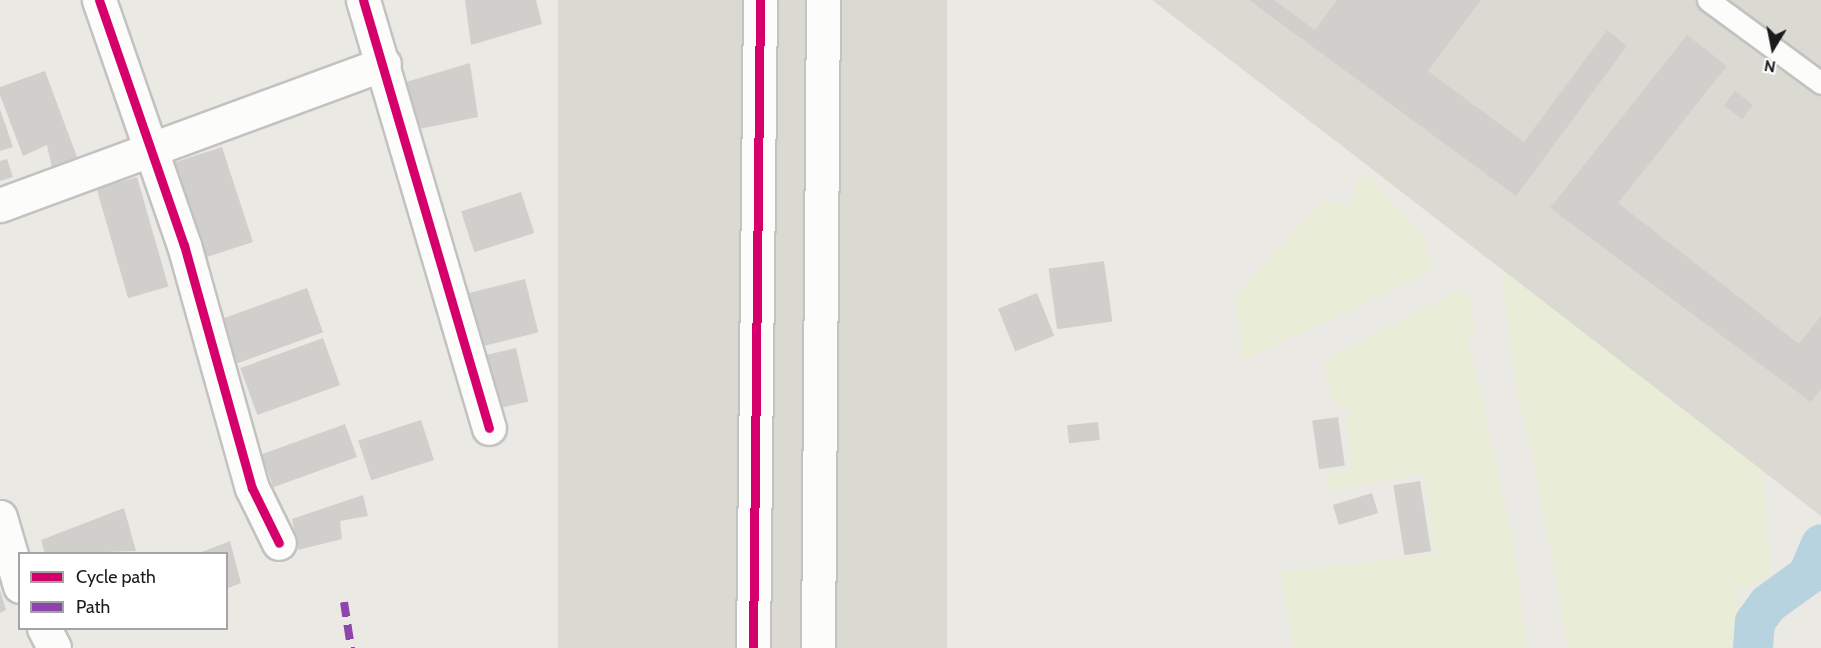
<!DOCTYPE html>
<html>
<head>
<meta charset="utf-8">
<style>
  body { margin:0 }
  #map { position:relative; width:1821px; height:648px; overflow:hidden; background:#eae9e4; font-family:Cabin,sans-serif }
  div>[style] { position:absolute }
  .airport>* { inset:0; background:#dad9d2; transform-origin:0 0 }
  .farmland>* { inset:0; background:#e9ecd6 }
  .canal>* { height:40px; margin:-20px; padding:0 20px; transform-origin:20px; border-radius:20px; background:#b6d3df }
  .building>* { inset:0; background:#d1cfcb; transform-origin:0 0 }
  .roads { filter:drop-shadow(2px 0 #c2c2c0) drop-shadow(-2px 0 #c2c2c0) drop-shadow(0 2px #c2c2c0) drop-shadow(0 -2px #c2c2c0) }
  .service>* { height:21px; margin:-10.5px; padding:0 10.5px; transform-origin:10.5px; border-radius:10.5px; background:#fcfcfb }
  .minor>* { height:33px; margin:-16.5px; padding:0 16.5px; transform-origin:16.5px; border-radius:16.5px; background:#fcfcfb }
  .tertiary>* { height:33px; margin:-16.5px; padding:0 16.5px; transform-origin:16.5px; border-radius:16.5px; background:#fcfcfb }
  .quiet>* { height:8px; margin-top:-4px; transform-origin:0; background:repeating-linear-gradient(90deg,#8e44ad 0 15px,transparent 0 23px) }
  .cycleway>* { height:9px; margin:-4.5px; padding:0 4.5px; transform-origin:4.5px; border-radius:4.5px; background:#d6006c }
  span { translate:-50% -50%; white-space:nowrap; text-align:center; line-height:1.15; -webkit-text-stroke:6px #fff; paint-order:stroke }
  .legend { position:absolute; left:18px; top:552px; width:210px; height:78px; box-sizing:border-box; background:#fff; border:2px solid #a4a4a4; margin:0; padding:8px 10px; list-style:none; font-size:18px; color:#1b1b1b }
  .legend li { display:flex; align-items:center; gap:12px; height:30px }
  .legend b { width:30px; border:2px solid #a4a4a4 }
  .north { position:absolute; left:1743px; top:18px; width:60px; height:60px; -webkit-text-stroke:4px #fff; paint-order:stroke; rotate:190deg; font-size:16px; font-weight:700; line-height:24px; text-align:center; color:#1b1b1b }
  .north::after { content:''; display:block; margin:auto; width:21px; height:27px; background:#1b1b1b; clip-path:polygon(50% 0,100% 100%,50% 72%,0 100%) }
</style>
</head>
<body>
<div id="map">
  <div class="airport">
    <i style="left:558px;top:0;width:389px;height:648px"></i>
    <i style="clip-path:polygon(1152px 0,1821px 0,1821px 516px,1337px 142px)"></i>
  </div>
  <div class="farmland">
    <i style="clip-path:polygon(1368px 176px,1423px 236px,1434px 270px,1244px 360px,1235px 296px,1322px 201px,1350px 206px,1358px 179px)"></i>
    <i style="clip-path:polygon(1501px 269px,1763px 471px,1771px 577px,1734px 590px,1746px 632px,1728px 643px,1729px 648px,1568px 648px,1535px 468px,1518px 401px)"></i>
    <i style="clip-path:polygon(1454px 292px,1467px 293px,1476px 329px,1467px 333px,1515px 549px,1527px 648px,1294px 648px,1280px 572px,1436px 554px,1423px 474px,1330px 491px,1326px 474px,1352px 469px,1346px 420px,1352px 413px,1333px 403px,1323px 362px)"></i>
  </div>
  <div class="canal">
    <i style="left:1753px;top:648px;width:26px;rotate:-86deg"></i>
    <i style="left:1755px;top:622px;width:22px;rotate:-54deg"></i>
    <i style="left:1768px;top:604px;width:49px;rotate:-35.9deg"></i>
    <i style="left:1808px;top:575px;width:33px;rotate:-67deg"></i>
  </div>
  <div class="building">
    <i style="clip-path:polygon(465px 0,536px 0,542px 24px,471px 45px)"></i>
    <i style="clip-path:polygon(1249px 0,1274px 0,1315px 30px,1337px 0,1481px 0,1428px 71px,1524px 142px,1607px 30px,1627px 46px,1516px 196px)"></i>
    <i style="clip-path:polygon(1687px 35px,1727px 66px,1618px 203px,1799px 344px,1821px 316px,1821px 389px,1811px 402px,1550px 208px)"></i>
    <i style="clip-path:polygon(470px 63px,478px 117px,409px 131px,396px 85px)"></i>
    <i style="clip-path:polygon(45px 71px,77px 157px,52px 168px,47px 145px,23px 156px,0 95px,0 87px)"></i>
    <i style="left:1735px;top:91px;width:23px;height:18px;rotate:38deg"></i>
    <i style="clip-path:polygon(0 109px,13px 147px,0 151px)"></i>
    <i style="left:222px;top:147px;width:100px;height:51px;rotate:72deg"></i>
    <i style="clip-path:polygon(7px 159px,13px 177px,0 181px,0 161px)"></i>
    <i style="left:137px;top:177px;width:114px;height:42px;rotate:74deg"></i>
    <i style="left:521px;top:192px;width:43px;height:63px;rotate:72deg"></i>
    <i style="left:1104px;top:261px;width:61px;height:56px;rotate:82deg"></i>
    <i style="left:525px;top:279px;width:55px;height:66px;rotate:76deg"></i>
    <i style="left:307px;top:288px;width:47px;height:93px;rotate:70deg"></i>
    <i style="left:1037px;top:293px;width:46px;height:42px;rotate:68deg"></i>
    <i style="left:323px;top:338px;width:50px;height:88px;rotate:70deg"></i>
    <i style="left:516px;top:348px;width:55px;height:33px;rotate:77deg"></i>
    <i style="left:1338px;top:417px;width:49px;height:26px;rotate:82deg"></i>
    <i style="left:421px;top:420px;width:42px;height:66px;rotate:72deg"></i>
    <i style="left:1098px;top:422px;width:18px;height:31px;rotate:84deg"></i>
    <i style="left:345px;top:424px;width:35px;height:89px;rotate:70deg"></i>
    <i style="left:1420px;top:481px;width:71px;height:27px;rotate:81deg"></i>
    <i style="left:1372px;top:493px;width:21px;height:41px;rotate:73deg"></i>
    <i style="clip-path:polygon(363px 495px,368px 516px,340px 521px,342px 539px,298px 550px,292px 519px)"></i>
    <i style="clip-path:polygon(124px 508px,136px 551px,45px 554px,41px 540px)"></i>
    <i style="clip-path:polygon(230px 541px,241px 583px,226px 589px,226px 554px,199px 553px)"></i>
    <i style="clip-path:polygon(0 590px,6px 610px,0 613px)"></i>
  </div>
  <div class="roads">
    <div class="service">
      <i style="left:1708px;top:0;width:140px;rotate:36.3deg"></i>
    </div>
    <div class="minor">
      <i style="left:99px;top:0;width:259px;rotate:70.9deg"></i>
      <i style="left:184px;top:245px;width:252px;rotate:74.4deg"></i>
      <i style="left:252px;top:488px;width:61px;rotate:63.9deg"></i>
      <i style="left:363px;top:0;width:446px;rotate:73.6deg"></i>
      <i style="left:0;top:205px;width:409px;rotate:-20.2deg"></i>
      <i style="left:0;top:517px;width:72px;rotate:73.8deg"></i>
      <i style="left:44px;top:628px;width:22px;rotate:63deg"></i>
    </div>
    <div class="tertiary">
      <i style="left:753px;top:648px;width:648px;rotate:-89.38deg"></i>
      <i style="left:818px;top:648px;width:648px;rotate:-89.56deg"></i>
    </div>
  </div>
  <div class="quiet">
    <i style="left:344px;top:602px;width:47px;rotate:81.3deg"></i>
  </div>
  <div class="cycleway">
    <i style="left:99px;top:0;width:259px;rotate:70.9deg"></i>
    <i style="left:184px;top:245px;width:252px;rotate:74.4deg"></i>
    <i style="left:252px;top:488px;width:61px;rotate:63.9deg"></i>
    <i style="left:363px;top:0;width:446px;rotate:73.6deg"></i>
    <i style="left:753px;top:648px;width:648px;rotate:-89.38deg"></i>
  </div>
  <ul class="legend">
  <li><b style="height:8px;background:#d6006c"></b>Cycle path</li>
  <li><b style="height:8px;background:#8e44ad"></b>Path</li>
  </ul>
  <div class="north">N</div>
</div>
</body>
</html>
